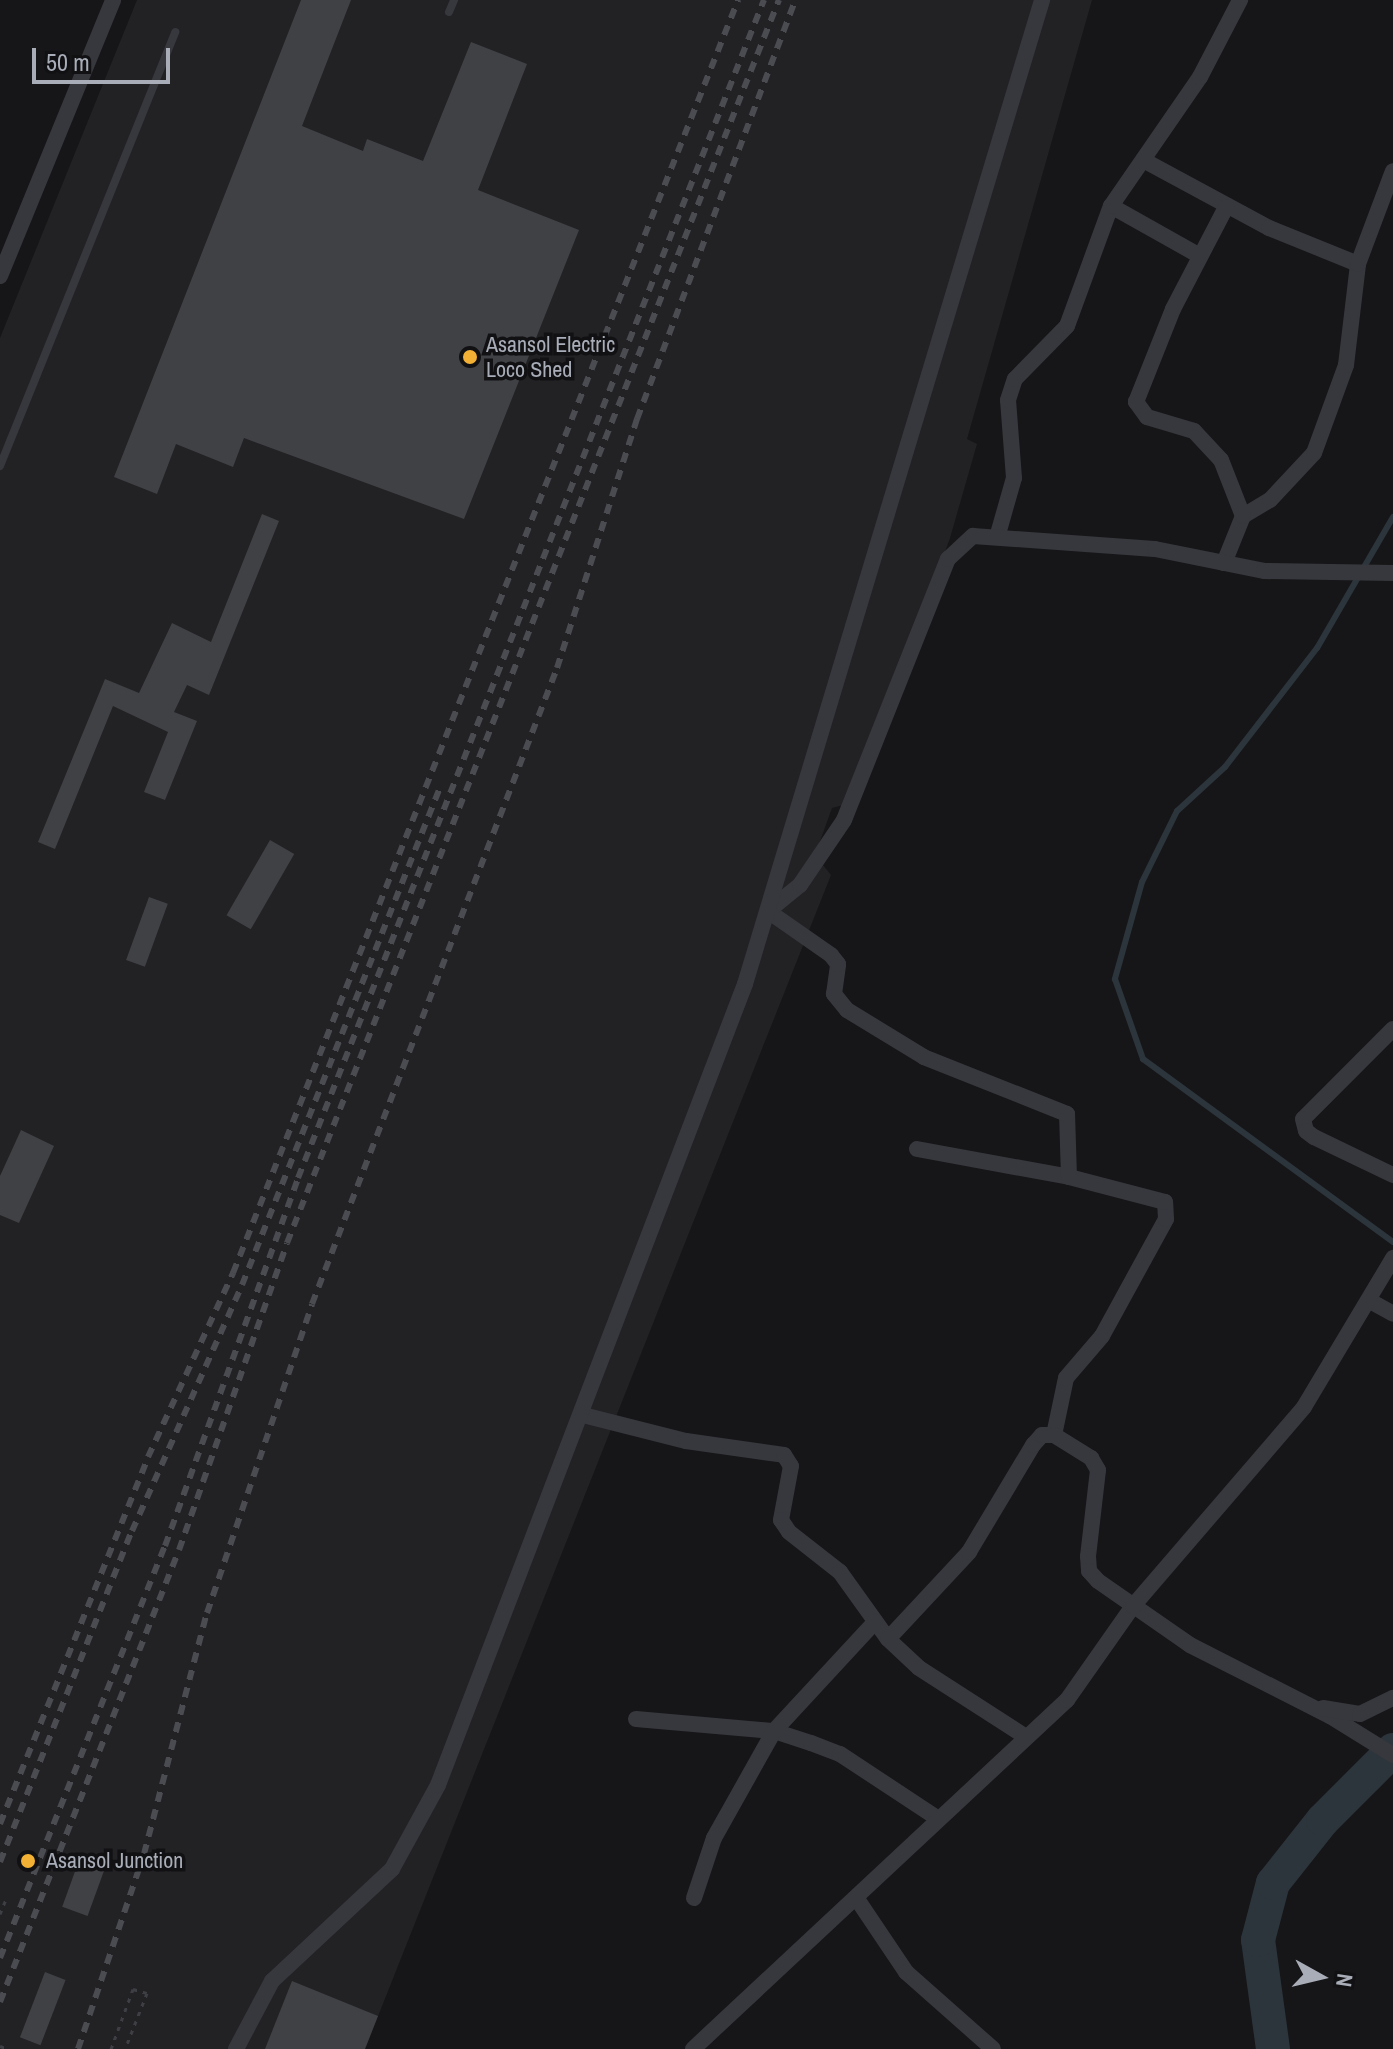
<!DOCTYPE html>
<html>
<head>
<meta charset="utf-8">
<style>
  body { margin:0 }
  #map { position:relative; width:1393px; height:2049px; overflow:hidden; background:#161618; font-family:"Archivo Narrow",sans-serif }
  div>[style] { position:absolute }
  .built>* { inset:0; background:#222225 }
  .stream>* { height:6px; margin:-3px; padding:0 3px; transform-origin:3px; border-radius:3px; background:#2c353c }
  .river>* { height:34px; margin:-17px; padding:0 17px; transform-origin:17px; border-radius:17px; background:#2c353c }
  .building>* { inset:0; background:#404145; transform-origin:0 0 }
  .path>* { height:3px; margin-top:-1.5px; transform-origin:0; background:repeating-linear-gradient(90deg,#3d3f44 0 4px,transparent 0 10px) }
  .service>* { height:8px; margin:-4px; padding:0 4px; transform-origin:4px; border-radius:4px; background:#37383d }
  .minor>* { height:16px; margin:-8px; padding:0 8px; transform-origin:8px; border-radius:8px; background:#37383d }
  .rail>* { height:6px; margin-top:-3px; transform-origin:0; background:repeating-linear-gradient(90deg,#4a4c52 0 10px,transparent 0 18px) }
  .dots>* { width:22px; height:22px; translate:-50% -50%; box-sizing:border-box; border:4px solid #111113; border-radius:50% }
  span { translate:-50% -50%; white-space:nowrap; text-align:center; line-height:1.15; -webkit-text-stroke:7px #111113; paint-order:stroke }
  .poi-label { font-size:22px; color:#a8adb8 }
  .left { translate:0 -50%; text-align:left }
  .north { position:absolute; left:1281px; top:1937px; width:80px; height:80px; -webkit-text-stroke:6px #111113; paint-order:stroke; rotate:98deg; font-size:22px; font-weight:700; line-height:32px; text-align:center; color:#a8adb8 }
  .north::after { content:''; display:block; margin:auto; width:28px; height:36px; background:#a8adb8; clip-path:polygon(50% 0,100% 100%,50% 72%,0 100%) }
  .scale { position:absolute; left:32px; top:48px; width:138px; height:36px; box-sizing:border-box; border:4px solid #a8adb8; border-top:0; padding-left:10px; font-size:24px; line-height:28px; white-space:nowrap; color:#a8adb8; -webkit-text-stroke:6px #111113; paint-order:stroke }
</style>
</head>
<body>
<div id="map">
  <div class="built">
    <i style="clip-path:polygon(137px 0,1092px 0,967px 439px,977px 444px,950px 538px,855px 802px,832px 808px,815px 855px,831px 875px,365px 2049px,0 2049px,0 338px)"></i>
  </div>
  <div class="stream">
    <i style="left:1393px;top:517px;width:151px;rotate:120.1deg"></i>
    <i style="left:1317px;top:648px;width:150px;rotate:127.7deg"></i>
    <i style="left:1225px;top:767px;width:65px;rotate:137.5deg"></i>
    <i style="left:1177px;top:811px;width:79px;rotate:116.2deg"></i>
    <i style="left:1142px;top:882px;width:101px;rotate:105.6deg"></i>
    <i style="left:1115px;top:979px;width:85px;rotate:70.7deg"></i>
    <i style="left:1143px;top:1059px;width:310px;rotate:36.2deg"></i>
  </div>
  <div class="river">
    <i style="left:1273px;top:2049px;width:110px;rotate:-97.8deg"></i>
    <i style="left:1258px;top:1940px;width:59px;rotate:-75.3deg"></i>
    <i style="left:1273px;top:1883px;width:80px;rotate:-51.6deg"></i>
    <i style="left:1323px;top:1820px;width:99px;rotate:-45deg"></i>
  </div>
  <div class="building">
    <i style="clip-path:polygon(301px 0,351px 0,302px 126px,363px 151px,367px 139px,423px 161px,471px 42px,527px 64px,478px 190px,579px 230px,464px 519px,244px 438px,233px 467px,176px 444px,157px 494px,114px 477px)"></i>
    <i style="clip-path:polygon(262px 514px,279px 521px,209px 695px,187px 685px,174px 712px,197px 721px,165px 800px,144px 792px,168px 732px,113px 706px,55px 849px,38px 842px,105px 679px,139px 693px,172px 623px,211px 642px)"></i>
    <i style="left:270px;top:840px;width:28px;height:87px;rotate:30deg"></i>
    <i style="left:149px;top:897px;width:20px;height:67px;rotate:20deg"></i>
    <i style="clip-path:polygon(21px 1130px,54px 1146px,19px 1223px,0 1215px,0 1176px)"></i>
    <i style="left:81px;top:1855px;width:27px;height:55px;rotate:20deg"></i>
    <i style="left:45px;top:1972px;width:22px;height:70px;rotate:21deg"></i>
    <i style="clip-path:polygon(292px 1981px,378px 2016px,365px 2049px,265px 2049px)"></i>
  </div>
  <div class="path">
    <i style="left:0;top:1914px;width:18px;rotate:-68deg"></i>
    <i style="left:0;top:2046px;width:9px;rotate:21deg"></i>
    <i style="left:111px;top:2049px;width:64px;rotate:-69.9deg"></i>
    <i style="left:133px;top:1989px;width:15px;rotate:16deg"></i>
    <i style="left:147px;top:1993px;width:60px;rotate:111.4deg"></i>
  </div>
  <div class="service">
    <i style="left:449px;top:12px;width:13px;rotate:-67deg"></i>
    <i style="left:0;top:466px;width:468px;rotate:-68deg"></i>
  </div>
  <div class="minor">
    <i style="left:1145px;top:161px;width:141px;rotate:28.4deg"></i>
    <i style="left:1269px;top:228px;width:96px;rotate:22deg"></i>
    <i style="left:1111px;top:206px;width:102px;rotate:29.3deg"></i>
    <i style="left:0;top:276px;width:298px;rotate:-67.7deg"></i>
    <i style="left:1243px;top:516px;width:31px;rotate:-31deg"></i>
    <i style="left:1270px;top:500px;width:64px;rotate:-46.9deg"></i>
    <i style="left:1314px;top:453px;width:94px;rotate:-70deg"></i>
    <i style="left:1346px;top:365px;width:102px;rotate:-83.2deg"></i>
    <i style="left:1358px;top:264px;width:99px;rotate:-69.4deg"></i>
    <i style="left:998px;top:534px;width:58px;rotate:-74.1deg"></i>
    <i style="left:1014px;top:478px;width:78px;rotate:-94.4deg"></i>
    <i style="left:1008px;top:400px;width:22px;rotate:-72deg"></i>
    <i style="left:1015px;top:379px;width:74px;rotate:-45.5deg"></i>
    <i style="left:1067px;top:326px;width:128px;rotate:-69.9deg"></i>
    <i style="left:1111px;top:206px;width:157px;rotate:-55.4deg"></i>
    <i style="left:1200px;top:77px;width:87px;rotate:-62.5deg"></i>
    <i style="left:1224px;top:563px;width:51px;rotate:-68deg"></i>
    <i style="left:1243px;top:516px;width:60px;rotate:-111.4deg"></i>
    <i style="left:1221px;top:460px;width:40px;rotate:-133deg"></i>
    <i style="left:1194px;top:431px;width:49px;rotate:-163.4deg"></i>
    <i style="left:1147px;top:417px;width:19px;rotate:-126deg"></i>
    <i style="left:1136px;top:402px;width:100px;rotate:-68.3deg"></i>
    <i style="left:1173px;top:309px;width:115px;rotate:-62.5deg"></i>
    <i style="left:1393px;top:1029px;width:127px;rotate:135deg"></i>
    <i style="left:1303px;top:1119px;width:12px;rotate:76deg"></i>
    <i style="left:1306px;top:1131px;width:10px;rotate:37deg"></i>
    <i style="left:1314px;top:1137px;width:88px;rotate:25.7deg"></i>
    <i style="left:917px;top:1149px;width:155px;rotate:10.4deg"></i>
    <i style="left:1370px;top:1301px;width:26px;rotate:29deg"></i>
    <i style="left:583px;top:1415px;width:106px;rotate:14.2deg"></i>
    <i style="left:686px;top:1441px;width:99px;rotate:8.1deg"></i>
    <i style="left:784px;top:1455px;width:13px;rotate:58deg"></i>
    <i style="left:791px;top:1466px;width:55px;rotate:100.5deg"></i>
    <i style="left:781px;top:1520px;width:14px;rotate:56deg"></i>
    <i style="left:789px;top:1532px;width:65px;rotate:38.1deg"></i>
    <i style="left:840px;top:1572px;width:82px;rotate:54.4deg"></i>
    <i style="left:888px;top:1639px;width:42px;rotate:43.1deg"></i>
    <i style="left:919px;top:1668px;width:124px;rotate:32.8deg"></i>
    <i style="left:1054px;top:1435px;width:58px;rotate:-78.1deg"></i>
    <i style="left:1066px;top:1378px;width:55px;rotate:-49.4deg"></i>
    <i style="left:1102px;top:1336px;width:133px;rotate:-61.3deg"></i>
    <i style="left:1166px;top:1219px;width:17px;rotate:-93deg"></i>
    <i style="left:1165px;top:1202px;width:99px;rotate:-165.4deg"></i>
    <i style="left:1069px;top:1177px;width:63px;rotate:-91.8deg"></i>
    <i style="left:1067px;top:1114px;width:154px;rotate:-158.3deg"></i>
    <i style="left:924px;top:1057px;width:90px;rotate:-148.6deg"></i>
    <i style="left:847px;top:1010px;width:21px;rotate:-129deg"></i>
    <i style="left:834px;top:994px;width:30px;rotate:-82deg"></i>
    <i style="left:838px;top:964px;width:11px;rotate:-128deg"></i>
    <i style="left:831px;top:955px;width:77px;rotate:-145.1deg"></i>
    <i style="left:768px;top:911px;width:41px;rotate:-39.1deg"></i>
    <i style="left:800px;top:885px;width:78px;rotate:-55.9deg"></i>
    <i style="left:844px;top:820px;width:281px;rotate:-68.3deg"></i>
    <i style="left:948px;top:559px;width:34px;rotate:-43deg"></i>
    <i style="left:973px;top:536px;width:182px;rotate:4.1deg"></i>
    <i style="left:1155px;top:549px;width:111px;rotate:11.4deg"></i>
    <i style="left:1264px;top:571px;width:129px;rotate:0.9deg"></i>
    <i style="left:888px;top:1639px;width:119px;rotate:-47deg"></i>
    <i style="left:969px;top:1552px;width:125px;rotate:-59.1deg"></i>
    <i style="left:1033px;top:1445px;width:13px;rotate:-48deg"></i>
    <i style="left:1042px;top:1435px;width:12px"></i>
    <i style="left:1054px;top:1435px;width:44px;rotate:31.9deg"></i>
    <i style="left:1091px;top:1458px;width:14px;rotate:60deg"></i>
    <i style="left:1098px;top:1470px;width:87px;rotate:96.6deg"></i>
    <i style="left:1088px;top:1556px;width:15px;rotate:86deg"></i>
    <i style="left:1089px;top:1571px;width:13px;rotate:48deg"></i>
    <i style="left:1098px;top:1581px;width:112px;rotate:34.8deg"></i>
    <i style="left:1190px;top:1645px;width:157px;rotate:26.9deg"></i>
    <i style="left:1330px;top:1716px;width:74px;rotate:31.8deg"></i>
    <i style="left:1323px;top:1708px;width:37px;rotate:9deg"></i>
    <i style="left:1360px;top:1714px;width:37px;rotate:-26deg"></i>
    <i style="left:636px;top:1719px;width:139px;rotate:5deg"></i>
    <i style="left:774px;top:1731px;width:39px;rotate:18deg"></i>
    <i style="left:811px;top:1743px;width:31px;rotate:21deg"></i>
    <i style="left:840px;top:1754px;width:116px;rotate:33.4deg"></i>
    <i style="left:694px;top:1898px;width:63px;rotate:-71.6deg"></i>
    <i style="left:714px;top:1838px;width:123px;rotate:-60.7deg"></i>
    <i style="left:774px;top:1731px;width:149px;rotate:-47.2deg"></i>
    <i style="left:857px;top:1899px;width:88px;rotate:56.1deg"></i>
    <i style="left:906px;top:1972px;width:116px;rotate:41.5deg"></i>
    <i style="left:236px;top:2049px;width:77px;rotate:-62.1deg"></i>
    <i style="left:272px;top:1981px;width:164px;rotate:-43deg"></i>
    <i style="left:392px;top:1869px;width:96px;rotate:-61.3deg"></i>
    <i style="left:438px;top:1785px;width:858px;rotate:-69.03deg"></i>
    <i style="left:745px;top:984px;width:1028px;rotate:-73.2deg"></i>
    <i style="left:693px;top:2049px;width:512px;rotate:-43.02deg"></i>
    <i style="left:1067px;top:1700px;width:115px;rotate:-54.9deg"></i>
    <i style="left:1133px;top:1606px;width:262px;rotate:-49.3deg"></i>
    <i style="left:1304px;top:1407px;width:174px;rotate:-59.1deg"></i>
  </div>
  <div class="rail">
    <i style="left:0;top:1824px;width:396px;rotate:-68deg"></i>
    <i style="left:148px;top:1457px;width:203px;rotate:-65.2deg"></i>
    <i style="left:233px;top:1273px;width:1370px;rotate:-68.36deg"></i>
    <i style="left:0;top:1862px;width:356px;rotate:-68.3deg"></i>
    <i style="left:132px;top:1531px;width:269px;rotate:-65.9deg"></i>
    <i style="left:242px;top:1285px;width:538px;rotate:-68.3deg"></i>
    <i style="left:0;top:1958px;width:444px;rotate:-68.2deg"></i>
    <i style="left:165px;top:1546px;width:391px;rotate:-70.1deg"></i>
    <i style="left:298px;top:1178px;width:1267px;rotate:-68.42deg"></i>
    <i style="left:0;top:2002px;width:486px;rotate:-68.4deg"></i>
    <i style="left:179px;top:1550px;width:325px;rotate:-70.6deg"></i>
    <i style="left:287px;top:1243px;width:1337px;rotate:-68.41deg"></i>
    <i style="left:78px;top:2049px;width:206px;rotate:-71.3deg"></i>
    <i style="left:144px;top:1854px;width:249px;rotate:-75.4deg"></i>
    <i style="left:207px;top:1613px;width:326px;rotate:-71.2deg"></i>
    <i style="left:312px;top:1304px;width:682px;rotate:-68.93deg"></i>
    <i style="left:557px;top:668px;width:262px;rotate:-72.2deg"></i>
    <i style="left:637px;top:419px;width:448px;rotate:-69.3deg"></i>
  </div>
  <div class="dots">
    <i style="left:470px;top:357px;background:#f2b134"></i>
    <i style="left:28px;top:1861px;background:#f2b134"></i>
  </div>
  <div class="poi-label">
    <span class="left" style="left:486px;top:357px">Asansol Electric<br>Loco Shed</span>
    <span class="left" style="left:46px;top:1861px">Asansol Junction</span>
  </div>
  <div class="north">N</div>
  <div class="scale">50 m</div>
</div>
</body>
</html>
